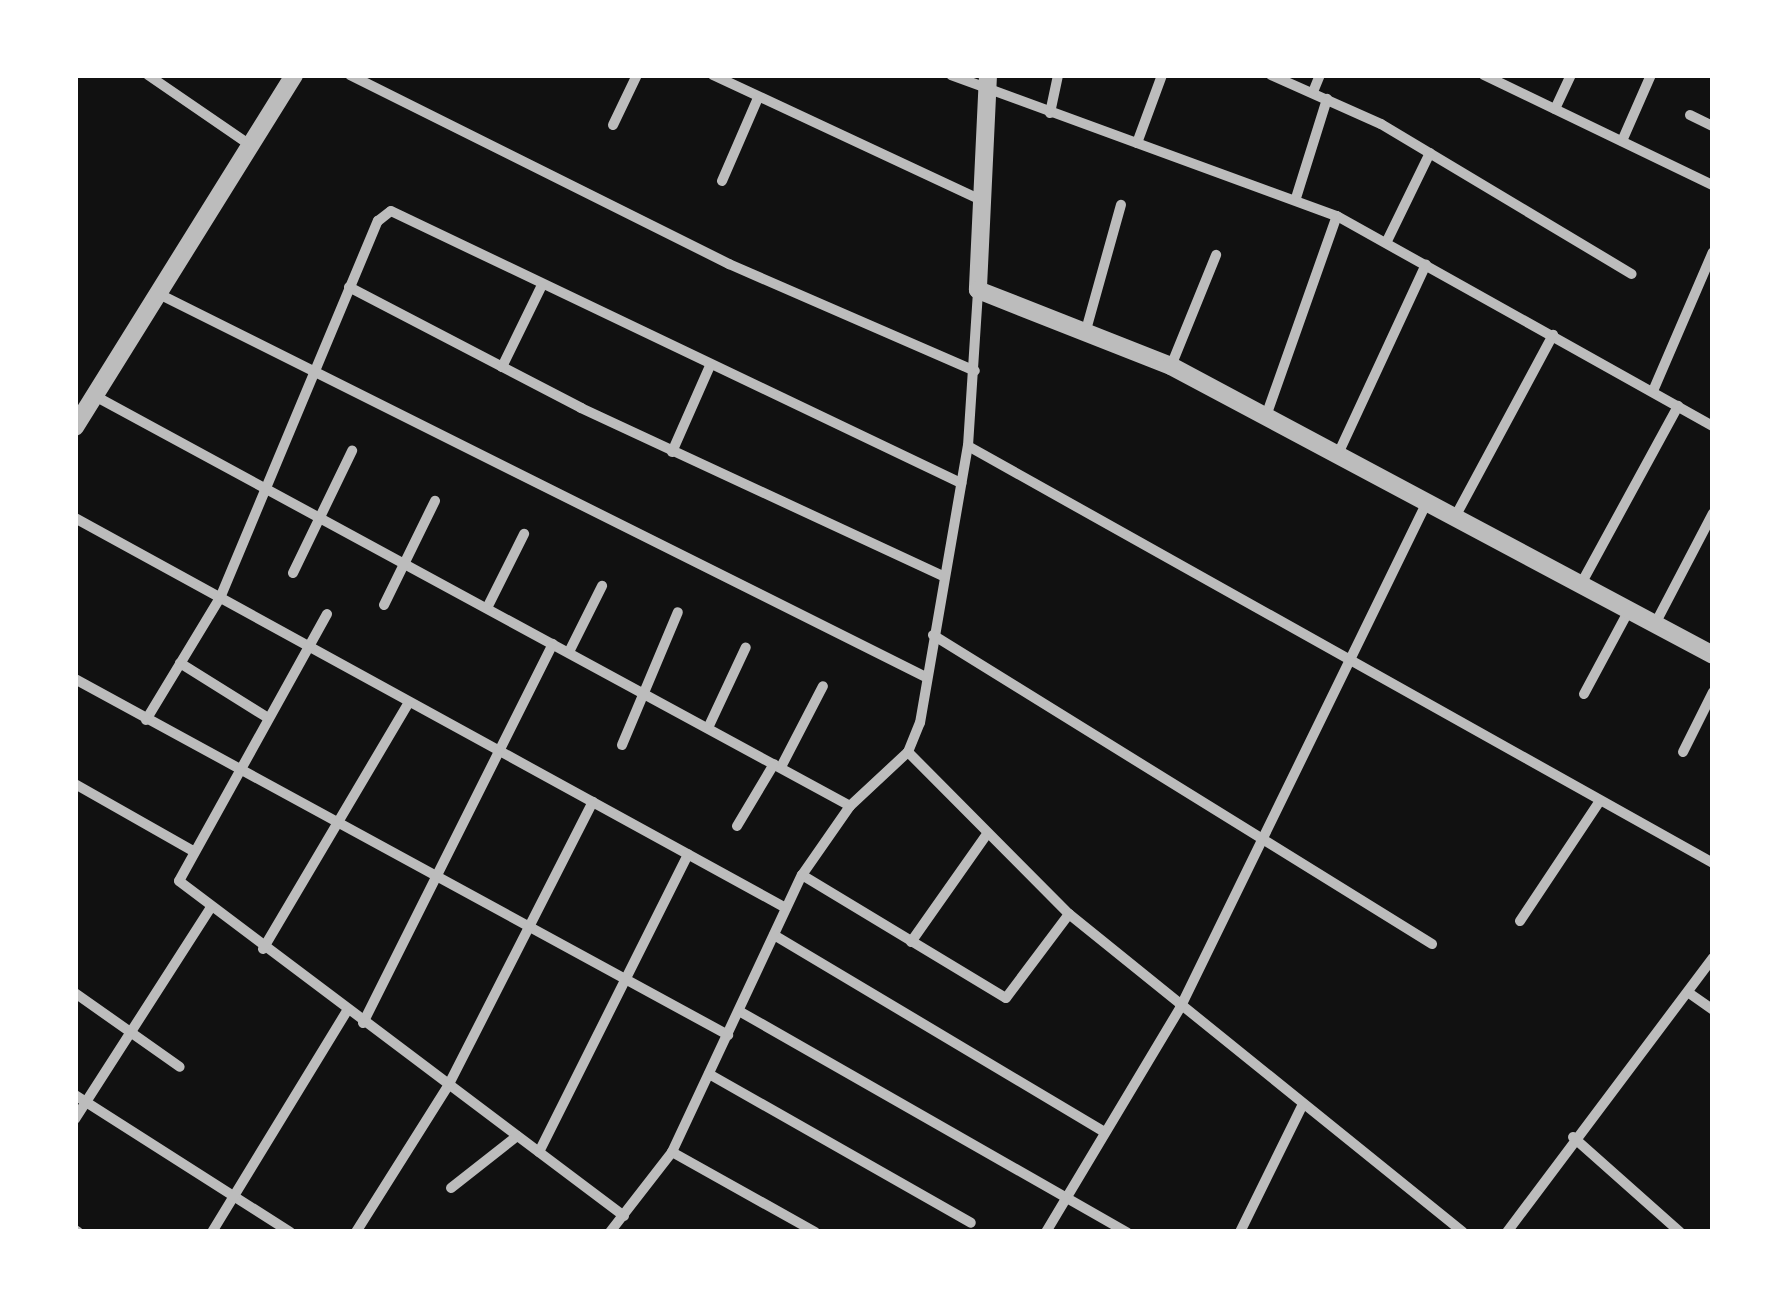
<!DOCTYPE html>
<html>
<head>
<meta charset="utf-8">
<style>
  body { margin:0 }
  #map { position:relative; width:1788px; height:1307px; overflow:hidden; background:#111; font-family:"Space Grotesk",sans-serif }
  div>[style] { position:absolute }
  .minor>* { height:10px; margin:-5px; padding:0 5px; transform-origin:5px; border-radius:5px; background:#bcbcbc }
  .tertiary>* { height:18px; margin:-9px; padding:0 9px; transform-origin:9px; border-radius:9px; background:#bcbcbc }
  span { translate:-50% -50%; white-space:nowrap; text-align:center; line-height:1.15; -webkit-text-stroke:9px #fff; paint-order:stroke }
  .frame { position:absolute; inset:0; border:78px solid #fff; pointer-events:none }
</style>
</head>
<body>
<div id="map">
  <div class="minor">
    <i style="left:148px;top:75px;width:124px;rotate:34.5deg"></i>
    <i style="left:350px;top:75px;width:424px;rotate:26.5deg"></i>
    <i style="left:729px;top:264px;width:268px;rotate:23.5deg"></i>
    <i style="left:713px;top:75px;width:298px;rotate:25deg"></i>
    <i style="left:951px;top:75px;width:411px;rotate:20.1deg"></i>
    <i style="left:1337px;top:216px;width:431px;rotate:29.2deg"></i>
    <i style="left:1271px;top:75px;width:120px;rotate:24deg"></i>
    <i style="left:1381px;top:124px;width:292px;rotate:30.9deg"></i>
    <i style="left:1484px;top:75px;width:254px;rotate:25.7deg"></i>
    <i style="left:1313px;top:92px;width:18px;rotate:-68deg"></i>
    <i style="left:1555px;top:109px;width:38px;rotate:-65deg"></i>
    <i style="left:1050px;top:113px;width:39px;rotate:-78deg"></i>
    <i style="left:1690px;top:115px;width:25px;rotate:26deg"></i>
    <i style="left:613px;top:125px;width:55px;rotate:-64.4deg"></i>
    <i style="left:1622px;top:141px;width:72px;rotate:-66.3deg"></i>
    <i style="left:1137px;top:143px;width:72px;rotate:-69.8deg"></i>
    <i style="left:722px;top:181px;width:90px;rotate:-66.6deg"></i>
    <i style="left:1296px;top:198px;width:104px;rotate:-72.6deg"></i>
    <i style="left:1387px;top:241px;width:98px;rotate:-64deg"></i>
    <i style="left:349px;top:287px;width:262px;rotate:27.5deg"></i>
    <i style="left:581px;top:408px;width:399px;rotate:24.9deg"></i>
    <i style="left:159px;top:294px;width:857px;rotate:26.54deg"></i>
    <i style="left:1086px;top:330px;width:130px;rotate:-74.4deg"></i>
    <i style="left:1171px;top:366px;width:120px;rotate:-67.9deg"></i>
    <i style="left:502px;top:367px;width:91px;rotate:-64deg"></i>
    <i style="left:1653px;top:391px;width:151px;rotate:-66.7deg"></i>
    <i style="left:95px;top:396px;width:859px;rotate:28.5deg"></i>
    <i style="left:1266px;top:416px;width:212px;rotate:-70.5deg"></i>
    <i style="left:968px;top:446px;width:854px;rotate:29.24deg"></i>
    <i style="left:672px;top:452px;width:92px;rotate:-66.2deg"></i>
    <i style="left:1338px;top:454px;width:209px;rotate:-65.1deg"></i>
    <i style="left:1455px;top:517px;width:207px;rotate:-61.7deg"></i>
    <i style="left:75px;top:518px;width:811px;rotate:28.75deg"></i>
    <i style="left:293px;top:573px;width:136px;rotate:-64.2deg"></i>
    <i style="left:1581px;top:584px;width:203px;rotate:-61.4deg"></i>
    <i style="left:384px;top:605px;width:116px;rotate:-63.9deg"></i>
    <i style="left:487px;top:608px;width:83px;rotate:-63.4deg"></i>
    <i style="left:327px;top:614px;width:305px;rotate:119deg"></i>
    <i style="left:179px;top:881px;width:557px;rotate:36.97deg"></i>
    <i style="left:1655px;top:624px;width:125px;rotate:-62.4deg"></i>
    <i style="left:933px;top:635px;width:587px;rotate:31.77deg"></i>
    <i style="left:569px;top:652px;width:74px;rotate:-63.4deg"></i>
    <i style="left:180px;top:663px;width:104px;rotate:32deg"></i>
    <i style="left:75px;top:679px;width:744px;rotate:28.6deg"></i>
    <i style="left:1584px;top:694px;width:95px;rotate:-61.8deg"></i>
    <i style="left:146px;top:720px;width:143px;rotate:-58.8deg"></i>
    <i style="left:220px;top:598px;width:409px;rotate:-67.3deg"></i>
    <i style="left:378px;top:221px;width:16px;rotate:-38deg"></i>
    <i style="left:391px;top:211px;width:632px;rotate:25.51deg"></i>
    <i style="left:708px;top:728px;width:89px;rotate:-64.9deg"></i>
    <i style="left:622px;top:745px;width:144px;rotate:-67.2deg"></i>
    <i style="left:908px;top:752px;width:228px;rotate:45.2deg"></i>
    <i style="left:1069px;top:914px;width:506px;rotate:38.91deg"></i>
    <i style="left:1683px;top:752px;width:67px;rotate:-63.4deg"></i>
    <i style="left:781px;top:767px;width:91px;rotate:-62.6deg"></i>
    <i style="left:75px;top:784px;width:133px;rotate:29.6deg"></i>
    <i style="left:737px;top:826px;width:72px;rotate:-59.2deg"></i>
    <i style="left:802px;top:875px;width:238px;rotate:31.1deg"></i>
    <i style="left:1006px;top:998px;width:105px;rotate:-53.1deg"></i>
    <i style="left:1520px;top:921px;width:143px;rotate:-56.4deg"></i>
    <i style="left:774px;top:935px;width:385px;rotate:30.8deg"></i>
    <i style="left:911px;top:942px;width:132px;rotate:-54.9deg"></i>
    <i style="left:263px;top:949px;width:287px;rotate:-59.4deg"></i>
    <i style="left:75px;top:993px;width:128px;rotate:35.2deg"></i>
    <i style="left:1689px;top:993px;width:29px;rotate:35deg"></i>
    <i style="left:739px;top:1011px;width:447px;rotate:29.7deg"></i>
    <i style="left:363px;top:1023px;width:424px;rotate:-63.4deg"></i>
    <i style="left:709px;top:1074px;width:301px;rotate:29.6deg"></i>
    <i style="left:75px;top:1095px;width:255px;rotate:32.5deg"></i>
    <i style="left:75px;top:1119px;width:250px;rotate:-57.3deg"></i>
    <i style="left:1573px;top:1137px;width:143px;rotate:41.6deg"></i>
    <i style="left:539px;top:1152px;width:333px;rotate:-63.4deg"></i>
    <i style="left:672px;top:1152px;width:164px;rotate:29.2deg"></i>
    <i style="left:451px;top:1188px;width:84px;rotate:-38.2deg"></i>
    <i style="left:75px;top:1230px;width:4px;rotate:34deg"></i>
    <i style="left:212px;top:1232px;width:259px;rotate:-58.6deg"></i>
    <i style="left:356px;top:1232px;width:173px;rotate:-57.8deg"></i>
    <i style="left:448px;top:1086px;width:319px;rotate:-63deg"></i>
    <i style="left:610px;top:1232px;width:101px;rotate:-52.2deg"></i>
    <i style="left:672px;top:1152px;width:306px;rotate:-64.9deg"></i>
    <i style="left:802px;top:875px;width:84px;rotate:-55.2deg"></i>
    <i style="left:850px;top:806px;width:79px;rotate:-43deg"></i>
    <i style="left:908px;top:752px;width:31px;rotate:-68deg"></i>
    <i style="left:920px;top:723px;width:281px;rotate:-80.2deg"></i>
    <i style="left:968px;top:446px;width:156px;rotate:-86.3deg"></i>
    <i style="left:1046px;top:1232px;width:261px;rotate:-59.1deg"></i>
    <i style="left:1180px;top:1008px;width:563px;rotate:-63.98deg"></i>
    <i style="left:1240px;top:1232px;width:143px;rotate:-63.8deg"></i>
    <i style="left:1507px;top:1232px;width:343px;rotate:-53.1deg"></i>
  </div>
  <div class="tertiary">
    <i style="left:988px;top:75px;width:215px;rotate:92.7deg"></i>
    <i style="left:978px;top:290px;width:207px;rotate:21.5deg"></i>
    <i style="left:1171px;top:366px;width:614px;rotate:28.07deg"></i>
    <i style="left:75px;top:427px;width:415px;rotate:-58.1deg"></i>
  </div>
  <div class="frame"></div>
</div>
</body>
</html>
